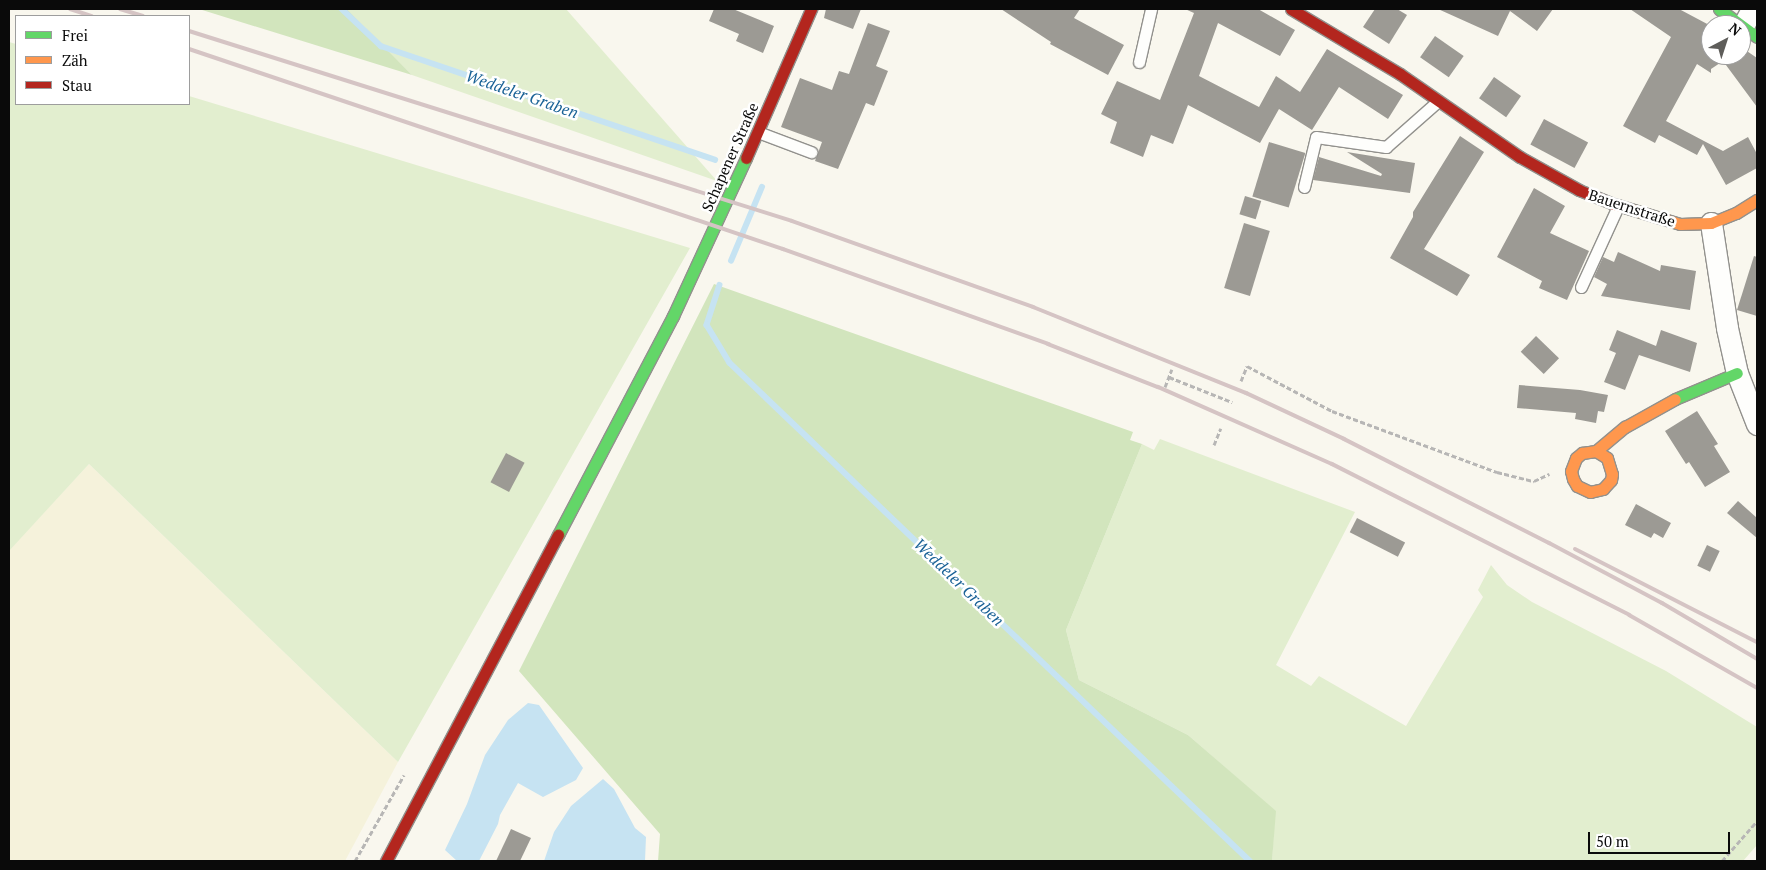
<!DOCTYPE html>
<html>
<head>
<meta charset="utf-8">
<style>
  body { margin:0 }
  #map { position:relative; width:1766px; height:870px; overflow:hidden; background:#f9f7ee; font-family:"PT Serif",serif }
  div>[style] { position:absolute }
  .farmland>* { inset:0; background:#f5f2db }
  .green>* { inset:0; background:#e2eecf }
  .forest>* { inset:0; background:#d2e5bd }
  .water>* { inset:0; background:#c6e3f2 }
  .stream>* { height:5.5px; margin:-2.75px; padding:0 2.75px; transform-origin:2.75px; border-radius:2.75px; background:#c6e3f2 }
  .building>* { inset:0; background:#9c9a94; transform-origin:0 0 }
  .path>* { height:3px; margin-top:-1.5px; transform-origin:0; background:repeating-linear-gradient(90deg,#b7b6b5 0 5px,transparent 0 7.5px) }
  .roads { filter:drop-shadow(1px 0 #92918d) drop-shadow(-1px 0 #92918d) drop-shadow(0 1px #92918d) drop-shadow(0 -1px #92918d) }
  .lane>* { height:11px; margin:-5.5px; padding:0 5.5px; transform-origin:5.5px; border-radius:5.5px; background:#fefefc }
  .street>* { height:21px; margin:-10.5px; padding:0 10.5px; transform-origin:10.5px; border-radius:10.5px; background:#fefefc }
  .fast>* { height:11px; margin:-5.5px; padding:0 5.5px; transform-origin:5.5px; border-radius:5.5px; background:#63d668 }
  .slow>* { height:11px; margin:-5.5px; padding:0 5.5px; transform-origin:5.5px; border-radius:5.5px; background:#ff974d }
  .jam>* { height:11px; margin:-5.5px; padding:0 5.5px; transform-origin:5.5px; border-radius:5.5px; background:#b3261e }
  .rail>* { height:4px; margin:-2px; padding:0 2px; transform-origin:2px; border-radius:2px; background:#d5c4c4 }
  span { translate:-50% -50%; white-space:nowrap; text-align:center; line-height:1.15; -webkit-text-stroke:5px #fff; paint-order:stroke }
  .street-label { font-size:15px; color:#0a0a0a }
  .water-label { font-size:16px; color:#1a6296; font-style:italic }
  .frame { position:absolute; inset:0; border:10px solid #0a0a0a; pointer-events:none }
  .legend { position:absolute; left:15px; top:15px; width:175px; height:90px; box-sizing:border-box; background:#fff; border:1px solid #9d9d9d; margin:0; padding:6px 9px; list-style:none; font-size:15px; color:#0a0a0a }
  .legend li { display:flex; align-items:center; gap:10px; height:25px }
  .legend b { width:25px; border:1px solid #9d9d9d }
  .north { position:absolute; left:1701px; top:15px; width:50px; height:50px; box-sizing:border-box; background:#fff; border:1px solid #9d9d9d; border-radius:50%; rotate:40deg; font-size:14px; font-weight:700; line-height:20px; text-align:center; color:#0a0a0a }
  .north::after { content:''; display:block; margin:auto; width:18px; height:22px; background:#5e5d5a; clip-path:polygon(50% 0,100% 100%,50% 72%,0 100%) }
  .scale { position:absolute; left:1588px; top:832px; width:142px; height:22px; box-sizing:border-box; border:2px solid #0a0a0a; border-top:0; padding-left:6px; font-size:15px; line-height:18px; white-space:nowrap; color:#0a0a0a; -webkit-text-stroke:4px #fff; paint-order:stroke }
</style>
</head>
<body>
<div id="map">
  <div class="farmland">
    <i style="clip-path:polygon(89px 464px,398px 762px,345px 861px,9px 861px,9px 550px)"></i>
  </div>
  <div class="green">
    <i style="clip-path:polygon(347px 9px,566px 9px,717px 181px,412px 75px)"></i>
    <i style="clip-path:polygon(9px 42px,16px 44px,16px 104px,189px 104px,189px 96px,690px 248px,398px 762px,89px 464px,9px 551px)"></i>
    <i style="clip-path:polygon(1160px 439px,1355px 512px,1276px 665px,1311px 686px,1319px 676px,1406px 726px,1483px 597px,1478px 590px,1491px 565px,1507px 585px,1532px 602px,1666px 671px,1757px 727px,1757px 845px,1743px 861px,1272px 861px,1275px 811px,1188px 735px,1079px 680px,1066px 630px,1142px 444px,1154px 450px)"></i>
  </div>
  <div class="forest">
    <i style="clip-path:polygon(199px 9px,347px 9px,412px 75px)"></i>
    <i style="clip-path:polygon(714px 284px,1133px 432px,1130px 440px,1142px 444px,1066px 630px,1079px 680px,1188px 735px,1276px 811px,1272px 861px,658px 861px,660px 834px,519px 671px)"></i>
  </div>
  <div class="water">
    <i style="clip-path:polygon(528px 703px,539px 705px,583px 768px,576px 780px,543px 797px,518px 783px,500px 815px,498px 824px,479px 861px,457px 861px,445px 850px,467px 804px,485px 755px,508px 720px)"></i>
    <i style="clip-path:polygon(603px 779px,614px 789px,635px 828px,646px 837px,645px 861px,544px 861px,554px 832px,571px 806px)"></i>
  </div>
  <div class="stream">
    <i style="left:342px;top:9px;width:54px;rotate:43.5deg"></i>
    <i style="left:381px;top:46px;width:353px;rotate:18.8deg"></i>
    <i style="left:731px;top:261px;width:80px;rotate:-67.3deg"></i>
    <i style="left:720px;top:285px;width:42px;rotate:108deg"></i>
    <i style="left:707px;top:325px;width:44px;rotate:58.8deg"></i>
    <i style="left:730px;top:363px;width:720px;rotate:43.76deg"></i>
  </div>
  <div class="building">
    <i style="clip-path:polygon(714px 9px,733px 9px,774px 26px,763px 53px,736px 41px,739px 34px,709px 21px)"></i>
    <i style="clip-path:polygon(826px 9px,861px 9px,853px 29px,824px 18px)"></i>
    <i style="clip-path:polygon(1001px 9px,1080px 9px,1074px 18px,1124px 45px,1108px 75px,1050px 44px,1051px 42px)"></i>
    <i style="clip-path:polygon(1185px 9px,1258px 9px,1295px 30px,1280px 56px,1218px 23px,1199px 76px,1259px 107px,1276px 76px,1300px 92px,1327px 49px,1403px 95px,1388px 119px,1339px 87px,1312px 130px,1279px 109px,1260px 143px,1188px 105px,1173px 144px,1151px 135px,1143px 157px,1110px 143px,1117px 122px,1101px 114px,1117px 81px,1160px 100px,1194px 13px)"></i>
    <i style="clip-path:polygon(1375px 9px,1397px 9px,1407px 15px,1389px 44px,1363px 27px)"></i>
    <i style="clip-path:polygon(1438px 9px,1553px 9px,1537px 31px,1510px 11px,1498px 36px)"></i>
    <i style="clip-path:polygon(1630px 9px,1679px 9px,1711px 26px,1711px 55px,1741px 55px,1741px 47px,1757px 58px,1757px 107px,1723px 61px,1711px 69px,1711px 73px,1697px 64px,1666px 121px,1723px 151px,1748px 137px,1757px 154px,1757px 168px,1726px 185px,1703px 144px,1697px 155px,1659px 135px,1655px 143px,1623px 126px,1671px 37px)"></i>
    <i style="clip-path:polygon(868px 23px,890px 31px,876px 66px,888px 71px,874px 106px,866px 103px,838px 169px,815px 161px,822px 142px,781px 127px,800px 78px,832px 90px,839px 71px,849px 74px)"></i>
    <i style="left:1435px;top:36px;width:35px;height:26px;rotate:35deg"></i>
    <i style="left:1494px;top:77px;width:33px;height:26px;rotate:35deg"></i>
    <i style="left:1544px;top:119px;width:50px;height:29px;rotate:28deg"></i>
    <i style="clip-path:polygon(1460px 136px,1484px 152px,1424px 249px,1470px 275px,1457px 296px,1390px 258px,1413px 217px,1413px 212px)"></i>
    <i style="left:1269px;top:142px;width:38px;height:57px;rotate:17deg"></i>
    <i style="clip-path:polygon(1347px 152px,1415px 163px,1410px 193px,1313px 180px,1319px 157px,1381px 176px,1382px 174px)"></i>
    <i style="clip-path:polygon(1534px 188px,1565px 206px,1550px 233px,1589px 251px,1567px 300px,1539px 288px,1542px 281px,1497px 257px)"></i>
    <i style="left:1245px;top:196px;width:17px;height:19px;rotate:17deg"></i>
    <i style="left:1244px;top:223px;width:27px;height:68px;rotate:17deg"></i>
    <i style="clip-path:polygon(1618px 252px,1660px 271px,1661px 265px,1696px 271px,1690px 310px,1601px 296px,1607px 284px,1594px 277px,1603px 257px,1614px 262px)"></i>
    <i style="clip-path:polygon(1754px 256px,1757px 257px,1757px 316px,1737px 310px)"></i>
    <i style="clip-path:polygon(1617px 330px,1656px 346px,1661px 330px,1697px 343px,1690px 372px,1639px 355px,1625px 390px,1604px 382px,1616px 353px,1609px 350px)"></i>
    <i style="left:1536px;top:336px;width:32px;height:22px;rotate:44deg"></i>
    <i style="clip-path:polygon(1519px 385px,1580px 390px,1608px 395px,1604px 412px,1598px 411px,1596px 423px,1575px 419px,1576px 413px,1517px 408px)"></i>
    <i style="clip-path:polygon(1697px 411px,1718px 444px,1714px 446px,1730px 472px,1705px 487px,1689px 462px,1686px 464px,1665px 431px)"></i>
    <i style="left:506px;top:453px;width:21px;height:33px;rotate:28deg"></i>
    <i style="clip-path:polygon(1738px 501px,1757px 518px,1757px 538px,1727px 513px)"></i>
    <i style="clip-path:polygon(1636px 504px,1671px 523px,1663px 538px,1654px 533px,1651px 538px,1625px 525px)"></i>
    <i style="left:1357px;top:518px;width:54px;height:16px;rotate:27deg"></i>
    <i style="left:1707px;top:545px;width:14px;height:23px;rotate:25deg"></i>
    <i style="clip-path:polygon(511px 829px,531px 838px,520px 861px,496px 861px)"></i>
  </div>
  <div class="path">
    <i style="left:1169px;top:377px;width:68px;rotate:21.6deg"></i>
    <i style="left:1241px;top:381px;width:16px;rotate:-68deg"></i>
    <i style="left:1247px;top:366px;width:96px;rotate:27.9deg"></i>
    <i style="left:1332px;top:411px;width:176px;rotate:20.3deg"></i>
    <i style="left:1497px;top:472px;width:38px;rotate:14deg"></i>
    <i style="left:1534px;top:481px;width:17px;rotate:-25deg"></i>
    <i style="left:1165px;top:387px;width:19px;rotate:-69deg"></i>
    <i style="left:1214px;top:445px;width:18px;rotate:-68deg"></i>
    <i style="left:355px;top:861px;width:99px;rotate:-60.3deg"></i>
    <i style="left:1722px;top:861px;width:53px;rotate:-48.8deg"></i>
  </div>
  <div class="roads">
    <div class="lane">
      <i style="left:1139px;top:62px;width:54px;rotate:-77.2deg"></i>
      <i style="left:758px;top:132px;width:57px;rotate:20.7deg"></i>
      <i style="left:1304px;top:187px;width:51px;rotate:-76.5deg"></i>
      <i style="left:1316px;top:137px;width:71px;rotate:8.1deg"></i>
      <i style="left:1386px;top:147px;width:69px;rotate:-41.5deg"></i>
      <i style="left:1581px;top:287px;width:89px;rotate:-65.4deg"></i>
    </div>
    <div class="street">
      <i style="left:1743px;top:26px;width:19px;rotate:-62deg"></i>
      <i style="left:1711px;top:223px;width:106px;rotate:81.3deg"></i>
      <i style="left:1727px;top:328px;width:46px;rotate:77.5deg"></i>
      <i style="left:1737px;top:373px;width:55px;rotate:68.6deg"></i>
    </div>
    <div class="fast">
      <i style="left:1719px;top:9px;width:47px;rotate:36.4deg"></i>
      <i style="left:1675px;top:399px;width:67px;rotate:-22.8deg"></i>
      <i style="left:558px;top:535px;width:247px;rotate:-62.3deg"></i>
      <i style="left:673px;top:316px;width:174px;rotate:-65.2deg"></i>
    </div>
    <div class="slow">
      <i style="left:1614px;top:204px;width:69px;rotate:16.9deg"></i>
      <i style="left:1680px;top:224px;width:31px;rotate:-2deg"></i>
      <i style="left:1711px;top:223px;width:27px;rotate:-22deg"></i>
      <i style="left:1736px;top:213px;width:25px;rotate:-32deg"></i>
      <i style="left:1596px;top:451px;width:13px;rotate:32deg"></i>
      <i style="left:1607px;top:458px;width:17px;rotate:73deg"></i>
      <i style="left:1612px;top:474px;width:6px;rotate:99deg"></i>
      <i style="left:1611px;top:480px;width:12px;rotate:132deg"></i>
      <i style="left:1603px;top:489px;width:13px;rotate:167deg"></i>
      <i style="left:1590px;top:492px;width:14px;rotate:-155deg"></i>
      <i style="left:1577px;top:486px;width:8px;rotate:-120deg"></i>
      <i style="left:1573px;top:479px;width:8px;rotate:-104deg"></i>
      <i style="left:1571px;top:471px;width:14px;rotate:-69deg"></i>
      <i style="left:1576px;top:458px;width:8px;rotate:-40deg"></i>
      <i style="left:1582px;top:453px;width:14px;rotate:-8deg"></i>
      <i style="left:1596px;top:451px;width:38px;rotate:-40deg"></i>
      <i style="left:1625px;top:427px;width:57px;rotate:-29.2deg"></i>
    </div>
    <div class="jam">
      <i style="left:1291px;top:9px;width:127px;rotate:30.8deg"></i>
      <i style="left:1400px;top:74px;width:146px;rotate:34.7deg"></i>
      <i style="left:1520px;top:157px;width:68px;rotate:29.2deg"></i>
      <i style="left:1579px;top:190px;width:38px;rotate:22deg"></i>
      <i style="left:746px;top:158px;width:163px;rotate:-66.4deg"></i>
      <i style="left:386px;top:861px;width:369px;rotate:-62.2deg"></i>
    </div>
  </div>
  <div class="rail">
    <i style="left:70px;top:9px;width:23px;rotate:18deg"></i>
    <i style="left:120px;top:9px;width:24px;rotate:17deg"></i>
    <i style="left:189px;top:31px;width:632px;rotate:17.49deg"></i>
    <i style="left:792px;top:221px;width:256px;rotate:19.6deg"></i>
    <i style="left:1033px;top:307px;width:230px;rotate:22deg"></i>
    <i style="left:1246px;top:393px;width:108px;rotate:25.1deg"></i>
    <i style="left:1344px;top:439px;width:230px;rotate:26.9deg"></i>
    <i style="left:1549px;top:543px;width:128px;rotate:28deg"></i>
    <i style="left:1662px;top:603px;width:110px;rotate:30.5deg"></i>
    <i style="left:189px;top:49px;width:627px;rotate:18.61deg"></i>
    <i style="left:783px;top:249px;width:282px;rotate:19.7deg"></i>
    <i style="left:1048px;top:344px;width:118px;rotate:21.4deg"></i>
    <i style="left:1158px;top:387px;width:190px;rotate:23.9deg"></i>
    <i style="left:1332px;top:464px;width:333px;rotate:26.9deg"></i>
    <i style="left:1629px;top:615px;width:147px;rotate:29.7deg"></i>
    <i style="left:1575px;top:549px;width:204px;rotate:27.1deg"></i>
  </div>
  <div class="street-label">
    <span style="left:730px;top:157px;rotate:-66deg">Schapener Straße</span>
    <span style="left:1632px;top:208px;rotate:18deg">Bauernstraße</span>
  </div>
  <div class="water-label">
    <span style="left:522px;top:94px;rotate:19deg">Weddeler Graben</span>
    <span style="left:959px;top:582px;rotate:44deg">Weddeler Graben</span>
  </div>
  <div class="frame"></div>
  <ul class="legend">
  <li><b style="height:6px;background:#63d668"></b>Frei</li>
  <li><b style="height:6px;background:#ff974d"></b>Zäh</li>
  <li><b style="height:6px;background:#b3261e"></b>Stau</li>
  </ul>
  <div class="north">N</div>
  <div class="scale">50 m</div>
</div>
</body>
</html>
